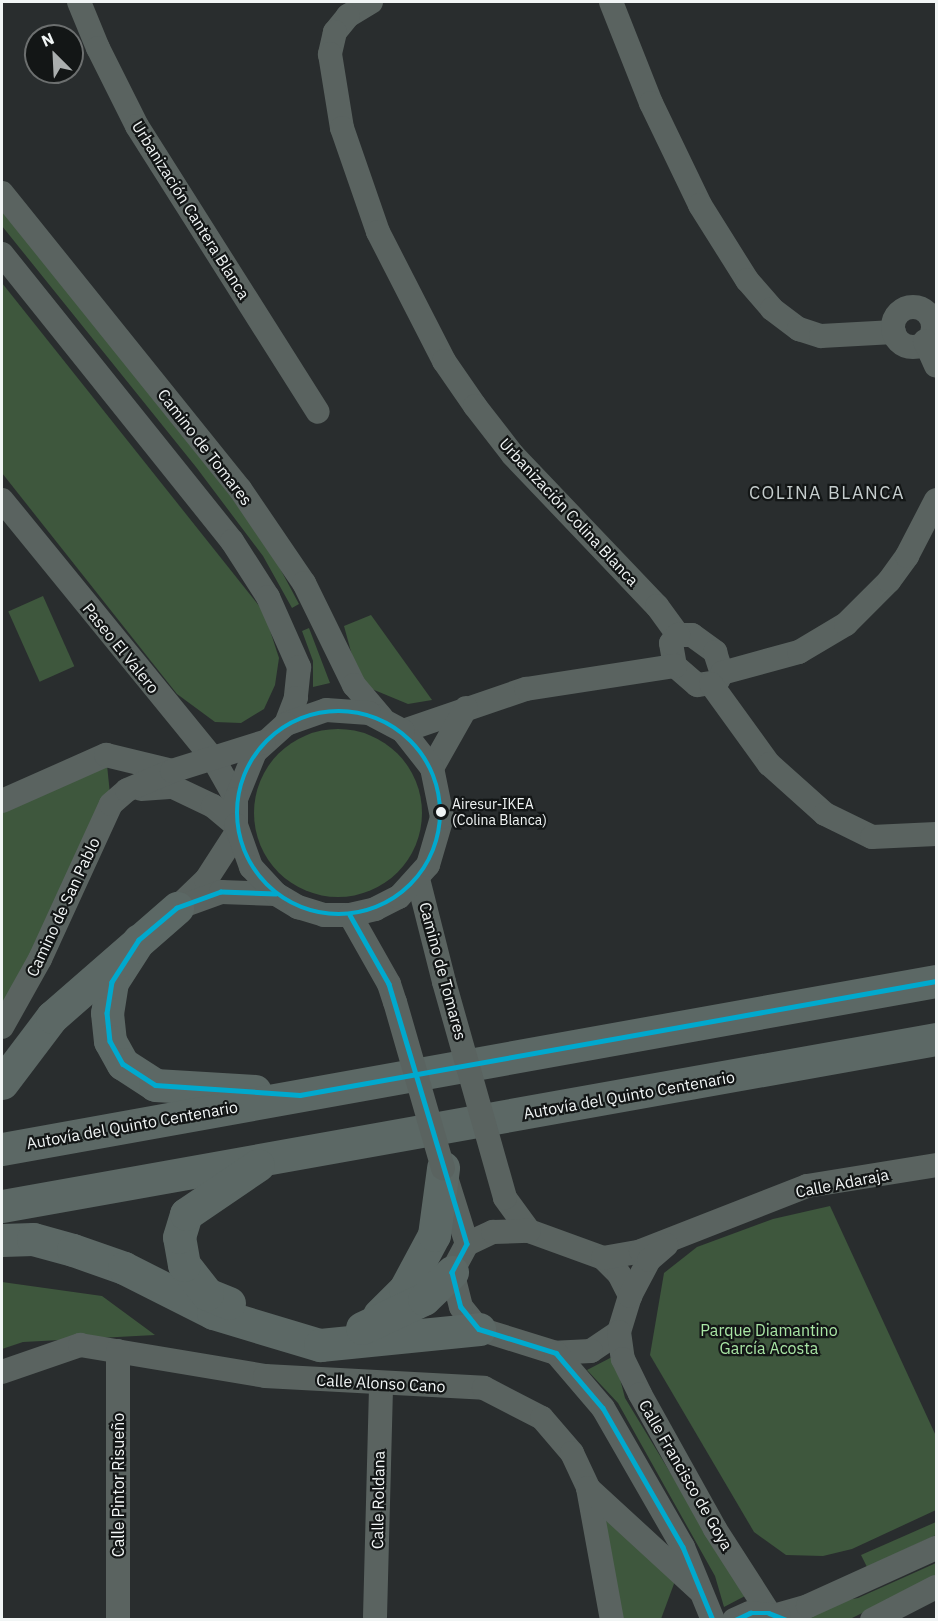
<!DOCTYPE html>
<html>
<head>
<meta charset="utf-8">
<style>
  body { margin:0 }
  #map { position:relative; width:938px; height:1621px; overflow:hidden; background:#292d2e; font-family:"IBM Plex Sans",sans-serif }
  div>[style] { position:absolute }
  .green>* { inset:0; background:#3e573d; transform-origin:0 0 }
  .round { border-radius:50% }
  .minor>* { height:24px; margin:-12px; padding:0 12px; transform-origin:12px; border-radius:12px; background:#5a6360 }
  .minor>.ring { margin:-12px; padding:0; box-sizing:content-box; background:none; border:24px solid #5a6360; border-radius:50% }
  .highway>* { height:33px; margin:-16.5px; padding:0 16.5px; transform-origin:16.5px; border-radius:16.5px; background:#5c6865 }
  .minor-bridge>* { height:24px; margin:-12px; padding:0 12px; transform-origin:12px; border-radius:12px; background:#5a6360 }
  .bus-1>* { height:4.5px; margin:-2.25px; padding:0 2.25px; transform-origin:2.25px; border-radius:2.25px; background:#00a9ce }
  .bus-1>.ring { margin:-2.25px; padding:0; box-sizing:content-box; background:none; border:4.5px solid #00a9ce; border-radius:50% }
  .dots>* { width:16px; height:16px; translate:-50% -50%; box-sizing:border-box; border:3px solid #131616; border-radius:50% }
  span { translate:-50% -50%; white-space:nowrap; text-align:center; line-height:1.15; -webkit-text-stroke:4.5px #131616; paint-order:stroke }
  .bus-label { font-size:14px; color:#f1f5f5 }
  .left { translate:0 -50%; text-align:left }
  .street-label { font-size:16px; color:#f1f5f5 }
  .park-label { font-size:16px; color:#a9e6a5 }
  .neighbourhood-label { font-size:18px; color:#c6cece; letter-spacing:1.5px }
  .frame { position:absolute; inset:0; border:3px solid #f1f5f5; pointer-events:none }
  .north { position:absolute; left:24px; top:24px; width:60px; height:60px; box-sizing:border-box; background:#131616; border:2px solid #6c6f6f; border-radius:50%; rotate:336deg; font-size:16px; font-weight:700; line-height:24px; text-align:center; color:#f1f5f5 }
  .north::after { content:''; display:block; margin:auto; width:21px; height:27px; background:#abafaf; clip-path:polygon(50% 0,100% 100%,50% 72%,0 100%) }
</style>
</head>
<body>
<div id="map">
  <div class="green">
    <i style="clip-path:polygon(2px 211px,201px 457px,268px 546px,299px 604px,292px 608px,263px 556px,196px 467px,2px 226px)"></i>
    <i style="clip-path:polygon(2px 283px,264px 612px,279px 658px,275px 685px,264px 709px,241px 723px,215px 722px,177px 694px,2px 473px)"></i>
    <i style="left:43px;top:596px;width:77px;height:38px;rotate:66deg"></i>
    <i style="clip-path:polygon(371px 615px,432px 700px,408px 704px,367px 687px,356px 670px,344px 626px)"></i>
    <i style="clip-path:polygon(309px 628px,330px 683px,313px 687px,313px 661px,302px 631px)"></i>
    <i class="round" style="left:254px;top:729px;width:168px;height:168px"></i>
    <i style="clip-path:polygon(106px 755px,111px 804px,2px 1023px,2px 801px)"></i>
    <i style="clip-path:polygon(830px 1206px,936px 1436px,936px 1510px,852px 1549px,823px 1556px,786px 1555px,754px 1532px,650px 1355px,664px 1273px,697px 1247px,773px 1219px)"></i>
    <i style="clip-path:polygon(2px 1282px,102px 1296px,155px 1335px,23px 1342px,2px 1349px)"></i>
    <i style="clip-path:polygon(614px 1356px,625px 1398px,745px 1596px,724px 1607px,715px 1576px,618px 1403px,587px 1370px)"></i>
    <i style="clip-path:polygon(600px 1512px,675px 1581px,661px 1619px,621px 1619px)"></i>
    <i style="clip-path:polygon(936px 1522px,936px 1535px,867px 1567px,861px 1555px)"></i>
    <i style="clip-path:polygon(936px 1563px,936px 1577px,850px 1619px,804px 1619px,797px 1609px,858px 1598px)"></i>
  </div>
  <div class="minor">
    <i style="left:79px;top:2px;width:50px;rotate:67.6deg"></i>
    <i style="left:98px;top:48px;width:87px;rotate:63.4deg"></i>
    <i style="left:137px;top:126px;width:338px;rotate:57.7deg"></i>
    <i style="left:371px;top:2px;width:27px;rotate:149deg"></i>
    <i style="left:348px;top:16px;width:21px;rotate:129deg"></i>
    <i style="left:335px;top:32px;width:23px;rotate:103deg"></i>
    <i style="left:330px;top:54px;width:75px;rotate:80.8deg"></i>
    <i style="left:342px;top:128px;width:110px;rotate:70.9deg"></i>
    <i style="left:378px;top:232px;width:145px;rotate:62.9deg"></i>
    <i style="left:444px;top:361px;width:55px;rotate:55.4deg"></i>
    <i style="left:475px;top:406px;width:62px;rotate:52.2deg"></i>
    <i style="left:513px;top:455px;width:209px;rotate:46.4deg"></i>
    <i style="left:657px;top:606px;width:36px;rotate:54deg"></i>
    <i style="left:611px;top:2px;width:109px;rotate:68.4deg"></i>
    <i style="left:651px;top:103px;width:113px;rotate:64.3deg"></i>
    <i style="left:700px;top:205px;width:89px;rotate:57.9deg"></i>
    <i style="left:747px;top:280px;width:38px;rotate:49deg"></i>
    <i style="left:772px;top:309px;width:34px;rotate:37deg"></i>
    <i style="left:799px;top:329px;width:23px;rotate:18deg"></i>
    <i style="left:821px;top:336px;width:73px;rotate:-3.1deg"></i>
    <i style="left:2px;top:193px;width:380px;rotate:51.2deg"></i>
    <i style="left:240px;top:489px;width:114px;rotate:55.8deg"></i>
    <i style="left:304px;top:583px;width:114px;rotate:63.9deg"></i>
    <i style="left:354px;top:685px;width:43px;rotate:49.7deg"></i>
    <i style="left:2px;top:254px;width:368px;rotate:51.3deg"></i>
    <i style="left:232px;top:541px;width:67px;rotate:57.3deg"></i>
    <i style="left:268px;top:597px;width:77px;rotate:66.1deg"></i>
    <i style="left:299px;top:667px;width:31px;rotate:96deg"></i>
    <i style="left:296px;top:698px;width:28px;rotate:111deg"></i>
    <i class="ring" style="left:893px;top:307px;width:16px;height:16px"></i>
    <i style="left:925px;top:341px;width:27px;rotate:66deg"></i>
    <i style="left:2px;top:500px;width:335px;rotate:50.8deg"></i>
    <i style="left:214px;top:760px;width:45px;rotate:60.6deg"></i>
    <i style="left:678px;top:635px;width:14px"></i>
    <i style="left:692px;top:635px;width:29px;rotate:36deg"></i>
    <i style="left:715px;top:652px;width:22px;rotate:72deg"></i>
    <i style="left:722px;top:673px;width:10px;rotate:119deg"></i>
    <i style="left:717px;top:682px;width:20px;rotate:171deg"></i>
    <i style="left:697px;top:685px;width:29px;rotate:-139deg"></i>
    <i style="left:675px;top:666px;width:23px;rotate:-100deg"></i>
    <i style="left:671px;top:643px;width:11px;rotate:-49deg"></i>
    <i style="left:722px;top:673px;width:80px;rotate:-15.3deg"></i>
    <i style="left:799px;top:652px;width:55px;rotate:-30.8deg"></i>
    <i style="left:846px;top:624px;width:61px;rotate:-45deg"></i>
    <i style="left:889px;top:581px;width:31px;rotate:-54deg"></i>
    <i style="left:907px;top:556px;width:63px;rotate:-62.6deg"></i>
    <i style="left:711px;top:684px;width:99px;rotate:54.1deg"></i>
    <i style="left:769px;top:764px;width:75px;rotate:41.8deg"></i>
    <i style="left:825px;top:814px;width:52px;rotate:26.1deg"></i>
    <i style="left:872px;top:837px;width:64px;rotate:-2.7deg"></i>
    <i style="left:403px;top:731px;width:130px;rotate:-18.9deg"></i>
    <i style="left:526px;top:689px;width:151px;rotate:-8.8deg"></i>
    <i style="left:432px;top:768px;width:69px;rotate:-60.5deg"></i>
    <i style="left:141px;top:789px;width:32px;rotate:-4deg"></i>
    <i style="left:173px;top:787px;width:44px;rotate:25.4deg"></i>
    <i style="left:213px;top:806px;width:30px;rotate:40deg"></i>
    <i style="left:2px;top:801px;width:114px;rotate:-23.9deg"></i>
    <i style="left:106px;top:755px;width:68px;rotate:13.6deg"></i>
    <i style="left:418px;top:879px;width:106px;rotate:75.8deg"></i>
    <i style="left:184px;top:901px;width:30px;rotate:-44deg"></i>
    <i style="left:206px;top:880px;width:57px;rotate:-57.1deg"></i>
    <i style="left:177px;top:908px;width:47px;rotate:-20deg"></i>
    <i style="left:221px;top:892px;width:55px;rotate:2.1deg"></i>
    <i style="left:276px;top:894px;width:26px;rotate:31deg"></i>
    <i style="left:298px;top:907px;width:27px;rotate:17deg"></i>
    <i style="left:324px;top:915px;width:26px"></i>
    <i style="left:350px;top:915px;width:26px;rotate:-13deg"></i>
    <i style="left:375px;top:909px;width:27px;rotate:-27deg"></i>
    <i style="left:399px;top:897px;width:43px;rotate:-47.8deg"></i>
    <i style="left:428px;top:865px;width:50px;rotate:-73.7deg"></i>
    <i style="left:442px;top:817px;width:50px;rotate:-101.5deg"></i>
    <i style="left:432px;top:768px;width:47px;rotate:-128.1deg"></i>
    <i style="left:403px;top:731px;width:38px;rotate:-152deg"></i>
    <i style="left:369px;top:713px;width:43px;rotate:-176deg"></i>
    <i style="left:326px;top:710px;width:42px;rotate:160.7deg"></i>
    <i style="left:286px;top:724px;width:42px;rotate:137.9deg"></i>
    <i style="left:255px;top:752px;width:51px;rotate:112deg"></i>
    <i style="left:236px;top:799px;width:26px;rotate:90deg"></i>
    <i style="left:236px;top:825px;width:45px;rotate:70.3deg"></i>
    <i style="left:251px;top:867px;width:37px;rotate:47deg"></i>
    <i style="left:350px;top:915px;width:79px;rotate:60.5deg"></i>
    <i style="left:389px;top:984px;width:19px;rotate:72deg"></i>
    <i style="left:2px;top:1027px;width:78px;rotate:-60.8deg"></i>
    <i style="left:40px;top:959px;width:170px;rotate:-65.4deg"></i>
    <i style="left:111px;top:804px;width:21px;rotate:-41deg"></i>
    <i style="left:127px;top:790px;width:49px;rotate:-22.9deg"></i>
    <i style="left:172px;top:771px;width:96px;rotate:-17.5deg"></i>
    <i style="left:445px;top:1174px;width:73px;rotate:72.6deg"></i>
    <i style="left:505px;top:1198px;width:41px;rotate:54deg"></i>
    <i style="left:529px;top:1231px;width:79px;rotate:20deg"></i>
    <i style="left:603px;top:1258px;width:23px;rotate:45deg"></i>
    <i style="left:619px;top:1274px;width:25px;rotate:63deg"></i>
    <i style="left:630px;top:1296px;width:38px;rotate:107deg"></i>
    <i style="left:619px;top:1332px;width:34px;rotate:146deg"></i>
    <i style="left:591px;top:1351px;width:35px;rotate:177deg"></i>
    <i style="left:556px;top:1353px;width:81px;rotate:-162.7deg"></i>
    <i style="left:479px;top:1329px;width:28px;rotate:-129deg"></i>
    <i style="left:461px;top:1307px;width:36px;rotate:-104deg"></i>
    <i style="left:452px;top:1272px;width:32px;rotate:-62deg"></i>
    <i style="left:467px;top:1244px;width:29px;rotate:-25deg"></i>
    <i style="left:493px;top:1232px;width:36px;rotate:-2deg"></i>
    <i style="left:603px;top:1258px;width:39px;rotate:-10deg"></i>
    <i style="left:641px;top:1251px;width:178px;rotate:-21.4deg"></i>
    <i style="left:807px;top:1186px;width:131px;rotate:-9.2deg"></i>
    <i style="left:630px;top:1296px;width:41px;rotate:-62.2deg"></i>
    <i style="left:649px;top:1260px;width:23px;rotate:-41deg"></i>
    <i style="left:619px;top:1332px;width:27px;rotate:82deg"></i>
    <i style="left:623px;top:1359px;width:39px;rotate:64deg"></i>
    <i style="left:640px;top:1394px;width:154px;rotate:60.9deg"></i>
    <i style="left:715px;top:1529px;width:100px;rotate:57.3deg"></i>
    <i style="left:556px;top:1353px;width:72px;rotate:49.5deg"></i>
    <i style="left:603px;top:1408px;width:160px;rotate:60.1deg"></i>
    <i style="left:683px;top:1547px;width:79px;rotate:67.7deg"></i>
    <i style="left:2px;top:1372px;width:83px;rotate:-19.1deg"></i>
    <i style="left:80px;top:1345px;width:188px;rotate:9.5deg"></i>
    <i style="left:265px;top:1376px;width:219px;rotate:3.1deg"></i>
    <i style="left:484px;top:1388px;width:65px;rotate:27.3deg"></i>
    <i style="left:542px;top:1418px;width:46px;rotate:49.4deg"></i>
    <i style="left:572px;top:1453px;width:38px;rotate:65deg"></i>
    <i style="left:588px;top:1488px;width:134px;rotate:79.7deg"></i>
    <i style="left:588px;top:1488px;width:151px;rotate:42.6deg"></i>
    <i style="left:777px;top:1615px;width:32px;rotate:-16deg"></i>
    <i style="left:808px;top:1606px;width:141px;rotate:-24.4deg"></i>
    <i style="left:375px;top:1617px;width:234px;rotate:-88.5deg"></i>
    <i style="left:118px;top:1620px;width:269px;rotate:-90deg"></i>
    <i style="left:734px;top:1620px;width:17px;rotate:-24deg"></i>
    <i style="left:750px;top:1613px;width:29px;rotate:6deg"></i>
    <i style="left:872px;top:1620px;width:72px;rotate:-27.3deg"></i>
  </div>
  <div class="highway">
    <i style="left:139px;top:940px;width:50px;rotate:122.7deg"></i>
    <i style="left:112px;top:982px;width:31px;rotate:99deg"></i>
    <i style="left:107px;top:1013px;width:28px;rotate:84deg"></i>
    <i style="left:110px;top:1041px;width:26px;rotate:61deg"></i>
    <i style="left:123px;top:1064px;width:38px;rotate:33deg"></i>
    <i style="left:155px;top:1085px;width:100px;rotate:3.4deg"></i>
    <i style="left:2px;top:1083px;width:83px;rotate:-52.9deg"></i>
    <i style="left:52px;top:1017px;width:166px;rotate:-41.1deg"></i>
    <i style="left:2px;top:1149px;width:949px;rotate:-10.2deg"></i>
    <i style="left:2px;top:1206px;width:949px;rotate:-10.14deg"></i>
    <i style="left:2px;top:1240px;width:31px;rotate:-2deg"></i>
    <i style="left:33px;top:1239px;width:41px;rotate:15.4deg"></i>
    <i style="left:73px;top:1250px;width:54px;rotate:19.4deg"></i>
    <i style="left:124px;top:1268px;width:100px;rotate:26.8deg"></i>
    <i style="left:213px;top:1313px;width:112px;rotate:16.7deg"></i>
    <i style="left:320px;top:1345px;width:160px;rotate:-5.7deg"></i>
    <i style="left:229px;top:1303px;width:24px;rotate:-158deg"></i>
    <i style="left:207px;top:1294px;width:37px;rotate:-128deg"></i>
    <i style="left:184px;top:1265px;width:28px;rotate:-100deg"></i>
    <i style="left:179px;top:1237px;width:24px;rotate:-73deg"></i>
    <i style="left:186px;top:1214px;width:87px;rotate:-34.2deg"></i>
    <i style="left:379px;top:1315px;width:37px;rotate:-45deg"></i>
    <i style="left:405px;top:1289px;width:61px;rotate:-61.8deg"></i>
    <i style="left:434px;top:1235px;width:68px;rotate:-82.3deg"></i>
    <i style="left:362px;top:1328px;width:68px;rotate:-25.1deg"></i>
    <i style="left:424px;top:1299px;width:39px;rotate:-44deg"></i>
  </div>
  <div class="minor-bridge">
    <i style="left:444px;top:982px;width:224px;rotate:74.2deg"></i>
    <i style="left:395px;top:1002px;width:173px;rotate:73.9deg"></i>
  </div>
  <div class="bus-1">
    <i class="ring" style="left:237px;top:711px;width:199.5px;height:199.5px"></i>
    <i style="left:276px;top:894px;width:55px;rotate:-177.9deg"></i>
    <i style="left:221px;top:892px;width:47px;rotate:160deg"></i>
    <i style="left:177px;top:908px;width:50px;rotate:139.9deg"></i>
    <i style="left:139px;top:940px;width:50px;rotate:122.7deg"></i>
    <i style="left:112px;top:982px;width:31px;rotate:99deg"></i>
    <i style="left:107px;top:1013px;width:28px;rotate:84deg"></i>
    <i style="left:110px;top:1041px;width:26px;rotate:61deg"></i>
    <i style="left:123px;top:1064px;width:38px;rotate:33deg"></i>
    <i style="left:155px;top:1085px;width:145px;rotate:3.9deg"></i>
    <i style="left:300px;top:1095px;width:646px;rotate:-10.16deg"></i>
    <i style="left:350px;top:915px;width:79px;rotate:60.5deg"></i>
    <i style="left:389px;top:984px;width:271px;rotate:73.3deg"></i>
    <i style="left:467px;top:1244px;width:32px;rotate:118deg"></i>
    <i style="left:452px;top:1272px;width:36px;rotate:76deg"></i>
    <i style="left:461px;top:1307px;width:28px;rotate:51deg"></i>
    <i style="left:479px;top:1329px;width:81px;rotate:17.3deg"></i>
    <i style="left:556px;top:1353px;width:72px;rotate:49.5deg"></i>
    <i style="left:603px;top:1408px;width:160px;rotate:60.1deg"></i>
    <i style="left:683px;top:1547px;width:79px;rotate:67.7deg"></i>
    <i style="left:735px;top:1620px;width:17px;rotate:-25deg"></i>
    <i style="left:750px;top:1613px;width:19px"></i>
    <i style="left:769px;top:1613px;width:18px;rotate:22deg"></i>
  </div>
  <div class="dots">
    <i style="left:441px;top:812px;background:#f1f5f5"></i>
  </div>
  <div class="bus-label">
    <span class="left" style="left:452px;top:812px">Airesur-IKEA<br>(Colina Blanca)</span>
  </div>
  <div class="street-label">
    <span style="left:191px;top:210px;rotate:58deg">Urbanización Cantera Blanca</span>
    <span style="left:205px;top:447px;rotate:52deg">Camino de Tomares</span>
    <span style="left:569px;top:512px;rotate:47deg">Urbanización Colina Blanca</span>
    <span style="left:121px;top:648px;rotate:51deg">Paseo El Valero</span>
    <span style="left:63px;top:907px;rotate:-65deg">Camino de San Pablo</span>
    <span style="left:443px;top:971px;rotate:75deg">Camino de Tomares</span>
    <span style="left:629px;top:1095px;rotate:-10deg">Autovía del Quinto Centenario</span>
    <span style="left:132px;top:1125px;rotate:-10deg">Autovía del Quinto Centenario</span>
    <span style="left:842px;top:1183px;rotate:-11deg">Calle Adaraja</span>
    <span style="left:381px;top:1383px;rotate:3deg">Calle Alonso Cano</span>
    <span style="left:686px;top:1475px;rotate:60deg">Calle Francisco de Goya</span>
    <span style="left:118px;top:1485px;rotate:-90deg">Calle Pintor Risueño</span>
    <span style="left:378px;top:1500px;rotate:-89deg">Calle Roldana</span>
  </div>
  <div class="park-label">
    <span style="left:769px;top:1339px">Parque Diamantino<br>García Acosta</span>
  </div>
  <div class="neighbourhood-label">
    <span style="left:827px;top:493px">COLINA BLANCA</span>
  </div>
  <div class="frame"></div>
  <div class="north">N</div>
</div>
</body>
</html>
